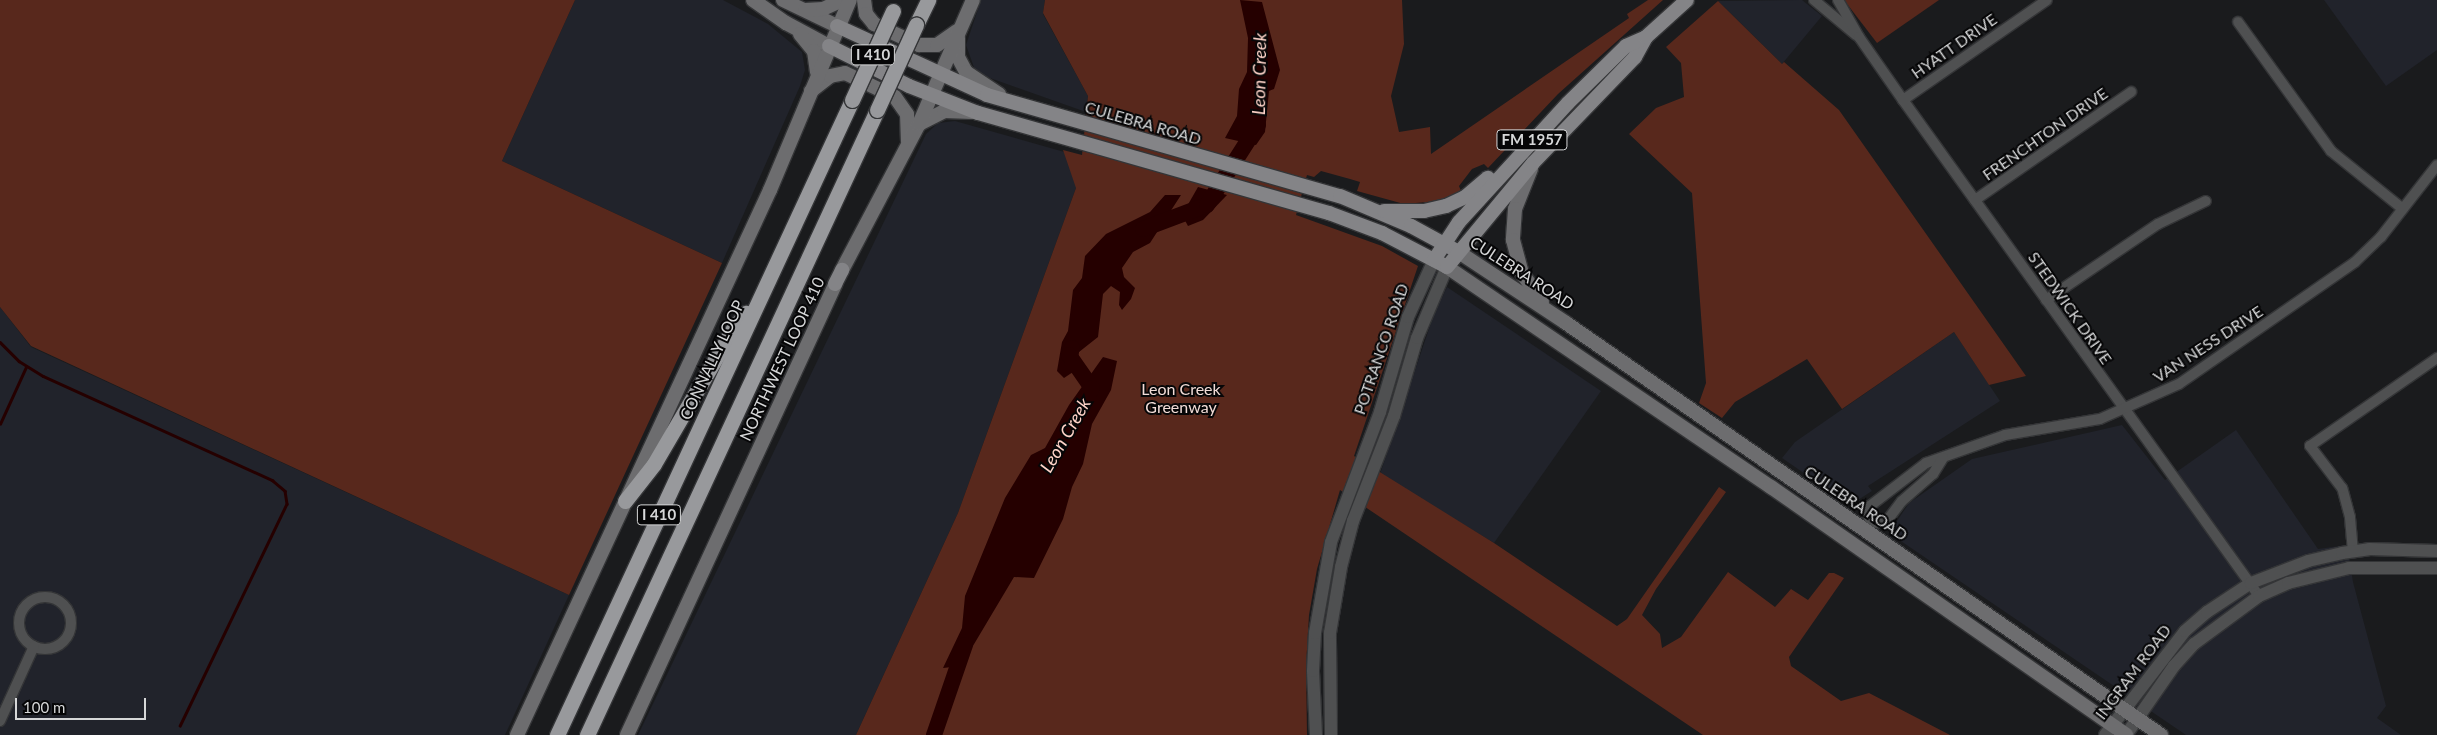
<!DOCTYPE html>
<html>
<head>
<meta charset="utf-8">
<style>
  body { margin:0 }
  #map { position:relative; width:2437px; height:735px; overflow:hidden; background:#1a1b1d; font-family:Lato,sans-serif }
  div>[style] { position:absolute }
  .built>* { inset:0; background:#21232b }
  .green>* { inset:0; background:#58281c }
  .water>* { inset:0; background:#250000 }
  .stream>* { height:2.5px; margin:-1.25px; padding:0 1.25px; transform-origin:1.25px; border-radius:1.25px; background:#250000 }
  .river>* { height:16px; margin:-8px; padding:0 8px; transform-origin:8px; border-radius:8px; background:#250000 }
  .roads { filter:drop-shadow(1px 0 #343537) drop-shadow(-1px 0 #343537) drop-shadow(0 1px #343537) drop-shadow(0 -1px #343537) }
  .minor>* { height:10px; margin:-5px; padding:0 5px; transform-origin:5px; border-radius:5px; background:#4f5051 }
  .minor>.ring { margin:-5px; padding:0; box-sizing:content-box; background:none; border:10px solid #4f5051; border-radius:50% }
  .tertiary>* { height:12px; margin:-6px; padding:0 6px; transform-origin:6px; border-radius:6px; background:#4f5051 }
  .secondary>* { height:14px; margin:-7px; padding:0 7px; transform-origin:7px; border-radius:7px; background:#6d6d6f }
  .primary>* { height:14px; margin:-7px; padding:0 7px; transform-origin:7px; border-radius:7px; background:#848487 }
  .motorway>* { height:15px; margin:-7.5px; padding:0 7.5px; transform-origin:7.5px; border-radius:7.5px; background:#98999c }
  .bridges { filter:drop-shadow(1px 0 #343537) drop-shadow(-1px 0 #343537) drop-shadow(0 1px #343537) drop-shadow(0 -1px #343537) }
  .motorway-bridge>* { height:15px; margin:-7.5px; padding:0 7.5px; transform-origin:7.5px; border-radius:7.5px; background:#98999c }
  span { translate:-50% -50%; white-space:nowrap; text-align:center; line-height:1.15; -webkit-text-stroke:4px #060607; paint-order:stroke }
  .shield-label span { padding:1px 4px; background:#060607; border:1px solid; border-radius:4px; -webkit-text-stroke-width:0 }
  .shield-label { font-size:15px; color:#d6d7d8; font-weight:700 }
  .street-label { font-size:16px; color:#d6d7d8 }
  .park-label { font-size:16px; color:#f2dcd7 }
  .water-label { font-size:18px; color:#ffd4c9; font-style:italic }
  .scale { position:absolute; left:15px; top:698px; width:131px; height:22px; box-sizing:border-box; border:2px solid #d6d7d8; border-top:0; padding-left:6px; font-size:15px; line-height:18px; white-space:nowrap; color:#d6d7d8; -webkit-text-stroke:4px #060607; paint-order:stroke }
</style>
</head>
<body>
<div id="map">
  <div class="built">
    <i style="clip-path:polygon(575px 0,723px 0,768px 24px,802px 52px,805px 70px,800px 86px,722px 263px,502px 161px)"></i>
    <i style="clip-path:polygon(981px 0,1045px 0,1043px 14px,1088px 96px,1086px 112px,976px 73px,966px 45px)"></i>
    <i style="clip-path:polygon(1802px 0,1822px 16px,1782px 64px,1718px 1px)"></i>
    <i style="clip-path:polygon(2324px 0,2437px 0,2437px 50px,2386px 86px)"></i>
    <i style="clip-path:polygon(955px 121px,1082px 157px,1076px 188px,958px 513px,856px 735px,638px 735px,926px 134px,938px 123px)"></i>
    <i style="clip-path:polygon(1447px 287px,1601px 391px,1494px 543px,1380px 474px,1434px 314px)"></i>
    <i style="clip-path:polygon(0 307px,31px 347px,569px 595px,505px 735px,0 735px)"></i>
    <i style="clip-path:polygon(1954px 332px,2000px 401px,1868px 486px,1872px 491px,1850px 505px,1782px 458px,1795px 442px)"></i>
    <i style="clip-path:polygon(2122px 425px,2165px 480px,2236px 430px,2318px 549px,2347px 545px,2353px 582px,2386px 706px,2377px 718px,2401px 735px,2186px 735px,1889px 533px,1909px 503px,1972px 459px)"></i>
  </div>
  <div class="green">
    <i style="clip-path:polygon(0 0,575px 0,502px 161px,722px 263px,569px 595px,31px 346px,0 307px)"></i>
    <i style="clip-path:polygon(1045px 0,1402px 0,1404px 44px,1391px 96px,1399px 132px,1430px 127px,1431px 154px,1629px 18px,1627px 14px,1648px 0,1663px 0,1558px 94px,1488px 168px,1484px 164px,1472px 169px,1459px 186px,1461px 191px,1439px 201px,1404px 204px,1357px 191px,1360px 182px,1350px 179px,1321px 171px,1314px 177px,1307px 175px,1296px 215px,1382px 246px,1418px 266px,1354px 456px,1494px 543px,1617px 626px,1627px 619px,1719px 487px,1726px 492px,1656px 589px,1642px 615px,1660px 634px,1662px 648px,1681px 637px,1728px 572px,1775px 607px,1791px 589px,1808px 600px,1829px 573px,1834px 573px,1844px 578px,1789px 657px,1791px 666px,1841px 701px,1869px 693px,1950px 735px,1703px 735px,1340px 490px,1317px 569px,1309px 615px,1306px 666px,1307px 735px,856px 735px,958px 513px,1076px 188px,1063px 150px,1082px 155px,1088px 96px,1043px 13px)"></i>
    <i style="clip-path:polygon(1844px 0,1939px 0,1877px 43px)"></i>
    <i style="clip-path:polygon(1718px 1px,1782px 64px,1784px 62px,1839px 110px,2026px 376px,1989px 385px,1954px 332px,1842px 409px,1807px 359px,1735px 402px,1722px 418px,1699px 403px,1706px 383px,1692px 193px,1629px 134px,1656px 108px,1684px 97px,1681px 63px,1666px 47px)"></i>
  </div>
  <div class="water">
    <i style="clip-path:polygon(1240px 0,1262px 2px,1280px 70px,1274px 89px,1269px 91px,1265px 132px,1256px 145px,1225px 138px,1237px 116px,1239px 89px,1247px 72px,1248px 38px)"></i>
    <i style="clip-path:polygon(1198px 187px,1227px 195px,1203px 220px,1188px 226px,1182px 215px)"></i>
    <i style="clip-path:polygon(1165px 195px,1181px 195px,1150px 243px,1133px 252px,1122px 268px,1124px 277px,1135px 288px,1131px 299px,1122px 310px,1119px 305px,1120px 292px,1111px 286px,1103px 294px,1098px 337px,1079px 352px,1076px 370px,1064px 378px,1057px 371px,1062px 342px,1068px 331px,1073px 290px,1082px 278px,1085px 256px,1106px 234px,1150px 212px)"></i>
    <i style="clip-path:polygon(1103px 357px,1117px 361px,1111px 390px,1092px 424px,1083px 464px,1072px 487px,1063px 519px,1034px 578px,1014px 577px,961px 666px,943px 668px,962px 628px,965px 596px,1005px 498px,1031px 455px,1045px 448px,1069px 405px)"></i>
  </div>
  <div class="stream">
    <i style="left:0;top:342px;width:27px;rotate:45deg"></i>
    <i style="left:19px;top:361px;width:28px;rotate:32deg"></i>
    <i style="left:43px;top:376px;width:252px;rotate:24.4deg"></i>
    <i style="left:272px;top:480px;width:17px;rotate:40deg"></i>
    <i style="left:285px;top:491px;width:13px;rotate:81deg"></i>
    <i style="left:287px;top:504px;width:246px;rotate:115.7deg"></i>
    <i style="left:0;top:424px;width:63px;rotate:-65.5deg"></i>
  </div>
  <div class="river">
    <i style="left:1143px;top:229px;width:68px;rotate:-20.6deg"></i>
    <i style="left:1207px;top:205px;width:95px;rotate:-57.5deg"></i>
    <i style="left:1072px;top:348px;width:8px;rotate:113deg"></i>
    <i style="left:1069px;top:355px;width:40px;rotate:55.1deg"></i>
    <i style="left:1092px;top:388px;width:13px;rotate:119deg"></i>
    <i style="left:934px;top:735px;width:95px;rotate:-71deg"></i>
  </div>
  <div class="roads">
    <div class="minor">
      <i style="left:1814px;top:0;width:55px;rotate:39.8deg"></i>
      <i style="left:1838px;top:0;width:43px;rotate:60.4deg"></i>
      <i style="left:1859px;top:37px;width:77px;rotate:55.1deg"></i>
      <i style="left:1903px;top:100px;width:611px;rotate:54.33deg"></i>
      <i style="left:2238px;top:22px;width:159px;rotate:54.2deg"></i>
      <i style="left:2331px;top:151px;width:92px;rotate:38.9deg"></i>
      <i style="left:1903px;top:100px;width:175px;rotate:-34.8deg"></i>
      <i style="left:1975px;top:200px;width:190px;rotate:-34.7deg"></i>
      <i style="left:2046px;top:300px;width:135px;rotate:-34.2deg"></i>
      <i style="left:2158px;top:224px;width:53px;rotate:-25.6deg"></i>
      <i style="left:1871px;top:523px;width:12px;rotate:-110deg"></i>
      <i style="left:1867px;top:512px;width:7px;rotate:-63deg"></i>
      <i style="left:1870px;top:506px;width:71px;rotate:-37.5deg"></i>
      <i style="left:1926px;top:463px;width:84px;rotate:-19.5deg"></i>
      <i style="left:2005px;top:435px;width:96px;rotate:-9.6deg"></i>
      <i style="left:2100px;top:419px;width:86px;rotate:-23.9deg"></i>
      <i style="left:2179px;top:384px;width:214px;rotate:-34.7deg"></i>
      <i style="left:2355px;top:262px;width:36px;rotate:-44deg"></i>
      <i style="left:2381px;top:237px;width:91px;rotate:-52.1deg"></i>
      <i style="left:1871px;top:523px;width:15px;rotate:-4deg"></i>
      <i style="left:1886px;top:522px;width:26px;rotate:-53deg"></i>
      <i style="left:1902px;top:501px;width:41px;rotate:-41.1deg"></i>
      <i style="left:1933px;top:474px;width:19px;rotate:-58deg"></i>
      <i style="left:2353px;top:552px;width:35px;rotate:-95deg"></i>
      <i style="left:2350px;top:517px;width:30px;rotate:-105deg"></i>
      <i style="left:2342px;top:488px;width:53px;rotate:-127.3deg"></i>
      <i style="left:2310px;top:446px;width:155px;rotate:-34.7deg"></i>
      <i class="ring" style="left:19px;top:597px;width:42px;height:42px"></i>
      <i style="left:0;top:721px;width:82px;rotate:-65.6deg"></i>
    </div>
    <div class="tertiary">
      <i style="left:1316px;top:735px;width:64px;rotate:-92.7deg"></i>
      <i style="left:1313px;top:671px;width:38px;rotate:-87deg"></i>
      <i style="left:1315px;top:633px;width:92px;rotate:-80deg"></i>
      <i style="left:1331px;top:542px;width:139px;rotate:-69.3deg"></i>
      <i style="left:1380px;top:412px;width:99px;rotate:-73.6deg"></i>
      <i style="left:1408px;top:317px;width:63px;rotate:-65.5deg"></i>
      <i style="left:1331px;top:735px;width:102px;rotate:-90.6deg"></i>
      <i style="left:1330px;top:633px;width:67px;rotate:-80.5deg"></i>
      <i style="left:1341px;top:567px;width:48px;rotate:-75.4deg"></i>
      <i style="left:1353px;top:521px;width:113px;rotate:-68.7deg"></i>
      <i style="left:1394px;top:416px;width:81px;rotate:-73.6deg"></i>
      <i style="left:1417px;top:338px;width:77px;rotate:-67.1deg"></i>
      <i style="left:2105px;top:735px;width:131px;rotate:-52.4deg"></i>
      <i style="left:2185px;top:631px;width:29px;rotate:-41deg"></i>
      <i style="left:2207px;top:612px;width:53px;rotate:-33.4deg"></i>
      <i style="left:2251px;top:583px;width:61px;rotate:-21.1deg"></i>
      <i style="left:2308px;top:561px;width:35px;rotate:-13deg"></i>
      <i style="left:2342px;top:553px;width:27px;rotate:-8deg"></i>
      <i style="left:2369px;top:549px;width:68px;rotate:1.7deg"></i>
      <i style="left:2126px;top:735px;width:84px;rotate:-55.2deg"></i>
      <i style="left:2174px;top:666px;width:30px;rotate:-48deg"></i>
      <i style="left:2194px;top:644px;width:81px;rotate:-36.4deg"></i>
      <i style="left:2259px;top:596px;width:32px;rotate:-24deg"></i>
      <i style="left:2288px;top:583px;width:63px;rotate:-13.8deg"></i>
      <i style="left:2349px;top:568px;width:88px"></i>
    </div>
    <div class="secondary">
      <i style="left:753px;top:0;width:40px;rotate:34.9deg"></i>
      <i style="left:786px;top:23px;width:49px;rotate:28.1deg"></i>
      <i style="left:783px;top:0;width:60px;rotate:25.7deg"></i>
      <i style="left:864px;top:0;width:14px;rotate:82deg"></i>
      <i style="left:866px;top:14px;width:13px;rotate:51deg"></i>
      <i style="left:874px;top:24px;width:50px;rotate:25deg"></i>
      <i style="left:919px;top:45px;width:18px"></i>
      <i style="left:937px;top:45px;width:24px;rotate:-35deg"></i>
      <i style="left:805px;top:10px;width:18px;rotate:-3deg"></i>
      <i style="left:823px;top:9px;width:21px;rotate:-25deg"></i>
      <i style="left:800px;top:34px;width:22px;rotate:51deg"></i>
      <i style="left:814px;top:51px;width:21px;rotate:82deg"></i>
      <i style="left:958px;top:38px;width:19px;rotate:90deg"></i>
      <i style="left:958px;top:57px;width:17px;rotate:62deg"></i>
      <i style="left:966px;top:72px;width:40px;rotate:34deg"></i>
      <i style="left:811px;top:91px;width:24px;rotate:-38deg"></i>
      <i style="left:830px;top:76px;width:15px;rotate:-11deg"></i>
      <i style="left:845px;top:73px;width:55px;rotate:25.6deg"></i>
      <i style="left:895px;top:97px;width:21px;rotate:55deg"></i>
      <i style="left:907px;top:114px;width:27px;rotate:88deg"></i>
      <i style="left:919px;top:124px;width:28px;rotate:-27deg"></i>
      <i style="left:944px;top:111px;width:28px;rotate:2deg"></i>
      <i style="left:1531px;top:169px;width:43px;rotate:111.8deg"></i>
      <i style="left:1515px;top:209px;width:31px;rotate:94deg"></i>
      <i style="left:1513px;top:240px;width:34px;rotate:75deg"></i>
      <i style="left:1522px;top:273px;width:35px;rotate:55deg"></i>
      <i style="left:1457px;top:251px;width:131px;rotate:33.4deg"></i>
      <i style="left:1566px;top:323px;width:724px;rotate:34.7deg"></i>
      <i style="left:1447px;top:267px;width:392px;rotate:34.2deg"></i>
      <i style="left:1771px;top:487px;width:433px;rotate:34.9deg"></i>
      <i style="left:842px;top:270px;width:165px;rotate:-62.2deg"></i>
      <i style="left:919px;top:124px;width:135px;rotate:-66.5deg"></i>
      <i style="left:517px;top:735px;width:601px;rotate:-65.1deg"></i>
      <i style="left:770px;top:190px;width:206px;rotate:-67.2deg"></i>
      <i style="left:627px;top:735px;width:497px;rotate:-65.2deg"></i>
    </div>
    <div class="primary">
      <i style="left:837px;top:26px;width:165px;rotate:24.7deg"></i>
      <i style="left:987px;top:95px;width:367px;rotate:16deg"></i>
      <i style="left:1340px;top:196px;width:77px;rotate:22.9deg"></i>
      <i style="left:1411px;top:226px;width:52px;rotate:28.5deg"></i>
      <i style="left:829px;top:46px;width:89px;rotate:26.6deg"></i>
      <i style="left:909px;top:86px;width:74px;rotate:21.4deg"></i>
      <i style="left:978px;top:113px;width:365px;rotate:15.9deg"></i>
      <i style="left:1329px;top:213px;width:57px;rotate:20.7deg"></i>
      <i style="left:1382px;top:233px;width:73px;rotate:27.6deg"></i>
      <i style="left:1447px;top:267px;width:135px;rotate:-50.4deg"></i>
      <i style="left:1533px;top:163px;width:147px;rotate:-46.1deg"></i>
      <i style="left:1635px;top:57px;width:23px;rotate:-61deg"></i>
      <i style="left:1384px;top:211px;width:40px"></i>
      <i style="left:1424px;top:211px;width:23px;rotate:-13deg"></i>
      <i style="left:1446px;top:206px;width:21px;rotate:-25deg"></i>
      <i style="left:1465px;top:197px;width:30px;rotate:-40deg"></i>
      <i style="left:1434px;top:260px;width:45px;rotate:-56.7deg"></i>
      <i style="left:1459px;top:222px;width:161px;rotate:-47.5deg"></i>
      <i style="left:1568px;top:103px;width:81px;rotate:-44.5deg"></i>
      <i style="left:1626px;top:46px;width:22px;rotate:-24deg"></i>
      <i style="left:1646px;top:37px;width:55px;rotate:-42.1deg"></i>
      <i style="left:835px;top:284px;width:16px;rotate:-63deg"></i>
    </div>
    <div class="motorway">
      <i style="left:916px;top:25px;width:28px;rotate:-64deg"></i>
      <i style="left:625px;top:501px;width:47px;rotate:-51.9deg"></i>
      <i style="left:654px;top:464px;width:156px;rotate:-59.7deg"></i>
      <i style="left:733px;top:329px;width:21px;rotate:-51deg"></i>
      <i style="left:557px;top:735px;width:700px;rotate:-65.08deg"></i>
      <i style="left:587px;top:735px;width:689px;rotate:-65.11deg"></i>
    </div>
  </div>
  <div class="bridges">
    <div class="motorway-bridge">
      <i style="left:852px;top:100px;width:98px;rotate:-65.3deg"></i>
      <i style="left:877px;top:110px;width:94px;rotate:-65.4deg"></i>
    </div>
  </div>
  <div class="shield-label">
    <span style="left:873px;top:55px">I 410</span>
    <span style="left:1532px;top:140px">FM 1957</span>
    <span style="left:659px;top:515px">I 410</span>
  </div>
  <div class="street-label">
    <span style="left:1954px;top:46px;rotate:-35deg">HYATT DRIVE</span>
    <span style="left:1143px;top:123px;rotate:16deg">CULEBRA ROAD</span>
    <span style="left:2045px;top:134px;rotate:-35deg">FRENCHTON DRIVE</span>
    <span style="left:1522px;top:273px;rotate:33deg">CULEBRA ROAD</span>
    <span style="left:2070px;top:308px;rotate:55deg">STEDWICK DRIVE</span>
    <span style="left:2208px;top:344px;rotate:-33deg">VAN NESS DRIVE</span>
    <span style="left:1381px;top:349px;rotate:-71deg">POTRANCO ROAD</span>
    <span style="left:782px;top:359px;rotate:-65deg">NORTHWEST LOOP 410</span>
    <span style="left:712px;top:360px;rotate:-65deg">CONNALLY LOOP</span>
    <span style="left:1856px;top:503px;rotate:34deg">CULEBRA ROAD</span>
    <span style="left:2133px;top:672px;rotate:-53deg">INGRAM ROAD</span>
  </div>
  <div class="park-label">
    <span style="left:1181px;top:398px">Leon Creek<br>Greenway</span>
  </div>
  <div class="water-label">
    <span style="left:1259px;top:74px;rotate:-89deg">Leon Creek</span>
    <span style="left:1065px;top:435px;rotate:-60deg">Leon Creek</span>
  </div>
  <div class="scale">100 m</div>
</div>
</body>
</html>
